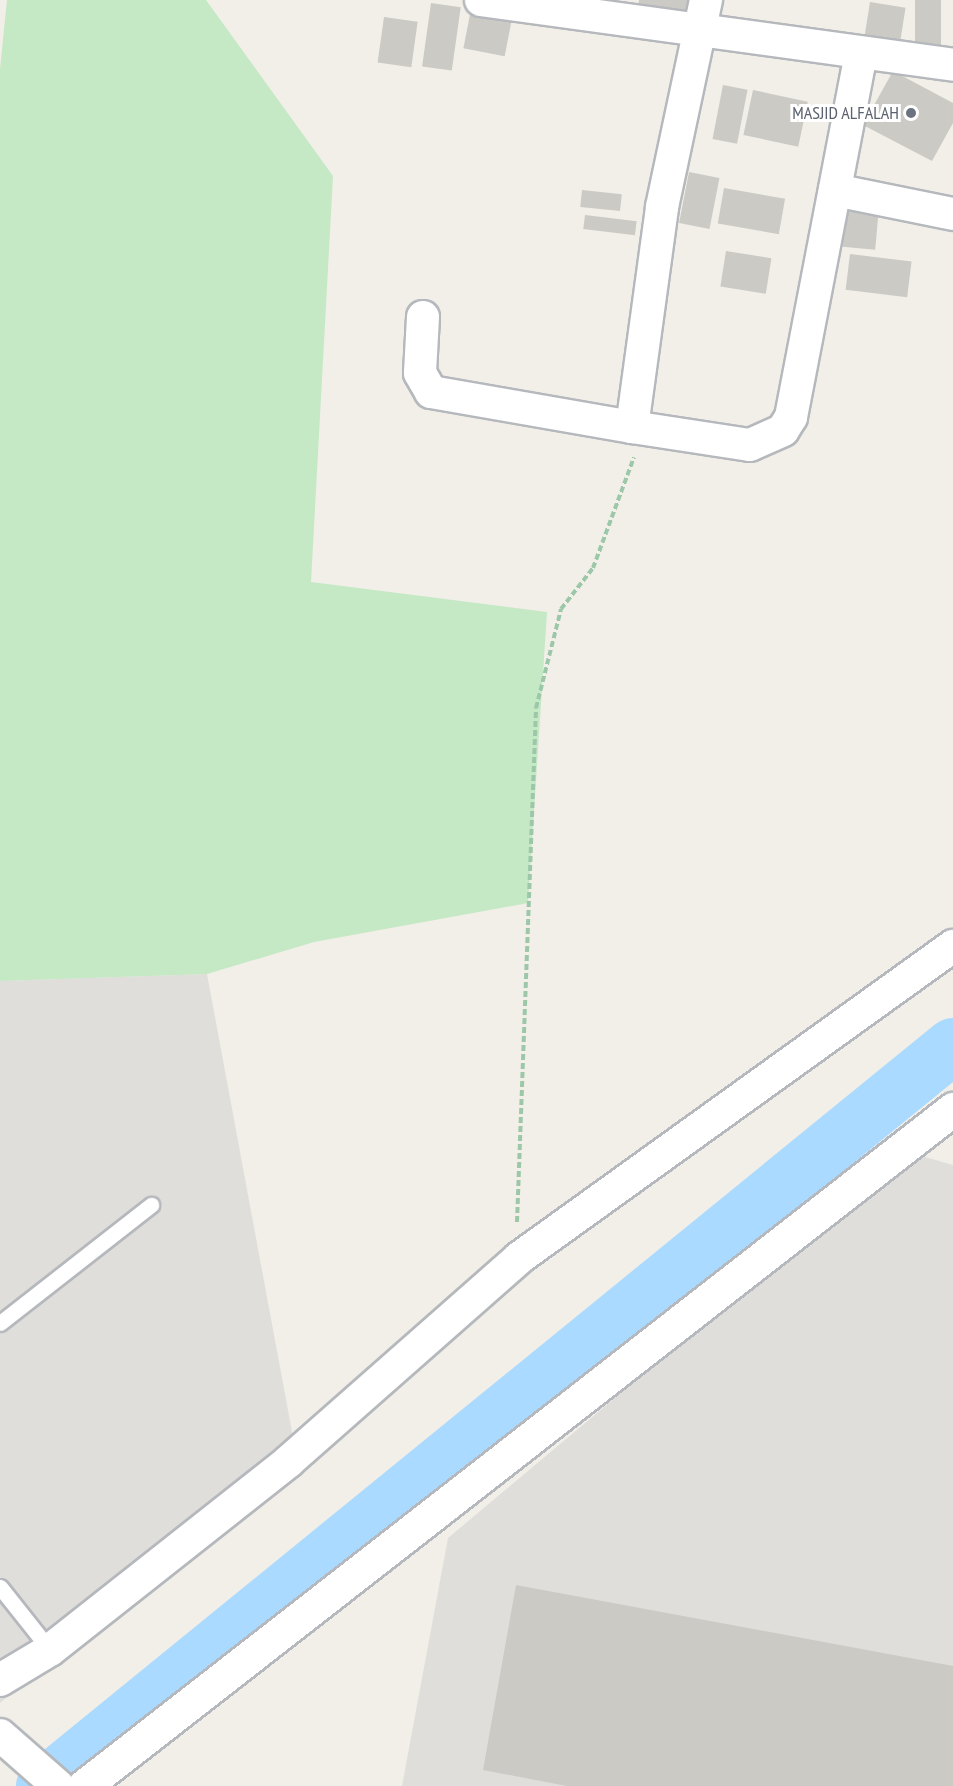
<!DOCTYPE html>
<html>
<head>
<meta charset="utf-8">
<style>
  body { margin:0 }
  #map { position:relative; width:953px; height:1786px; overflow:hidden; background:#f1efe8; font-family:"PT Sans Narrow",sans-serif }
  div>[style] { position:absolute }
  .industrial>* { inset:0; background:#e0deda }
  .green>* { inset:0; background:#c5e8c5 }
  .river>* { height:56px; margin:-28px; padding:0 28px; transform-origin:28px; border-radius:28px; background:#aadaff }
  .building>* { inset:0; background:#cccac5; transform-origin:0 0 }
  .path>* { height:4px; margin-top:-2px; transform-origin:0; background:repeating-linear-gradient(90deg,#9cc7a9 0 6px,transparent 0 9px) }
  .roads { filter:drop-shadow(2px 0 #b5b8bc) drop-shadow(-2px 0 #b5b8bc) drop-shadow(0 2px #b5b8bc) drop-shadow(0 -2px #b5b8bc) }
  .service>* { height:15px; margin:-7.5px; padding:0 7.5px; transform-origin:7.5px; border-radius:7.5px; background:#fff }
  .minor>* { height:32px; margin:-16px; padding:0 16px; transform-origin:16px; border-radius:16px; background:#fff }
  .tertiary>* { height:33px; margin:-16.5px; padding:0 16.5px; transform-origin:16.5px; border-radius:16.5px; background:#fff }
  .dots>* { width:16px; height:16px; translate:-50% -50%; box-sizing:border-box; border:3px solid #fff; border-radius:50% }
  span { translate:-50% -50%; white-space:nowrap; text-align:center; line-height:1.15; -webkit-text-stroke:6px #fff; paint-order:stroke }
  .worship-label { font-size:18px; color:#5b616d }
  .right { translate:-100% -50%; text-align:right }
</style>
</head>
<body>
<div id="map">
  <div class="industrial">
    <i style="clip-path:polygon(207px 974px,295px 1448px,0 1703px,0 981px)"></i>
    <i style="clip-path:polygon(908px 1152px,953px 1165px,953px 1786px,402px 1786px,448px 1538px)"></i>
  </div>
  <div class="green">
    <i style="clip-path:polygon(7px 0,206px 0,333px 176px,311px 582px,547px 612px,528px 903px,314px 942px,207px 974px,0 981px,0 69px)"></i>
  </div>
  <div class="river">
    <i style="left:44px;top:1786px;width:1172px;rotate:-39.15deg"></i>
  </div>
  <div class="building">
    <i style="clip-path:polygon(639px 0,690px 0,687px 16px,638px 7px)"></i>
    <i style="left:915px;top:0;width:26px;height:49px"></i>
    <i style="left:870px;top:2px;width:36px;height:40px;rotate:9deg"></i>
    <i style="left:431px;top:3px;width:30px;height:64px;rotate:8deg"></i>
    <i style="left:472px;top:4px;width:42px;height:45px;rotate:11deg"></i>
    <i style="left:384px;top:17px;width:34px;height:46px;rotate:8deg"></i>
    <i style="clip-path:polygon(893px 71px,953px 103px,953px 123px,932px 161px,863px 125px)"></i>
    <i style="left:723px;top:85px;width:25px;height:55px;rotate:11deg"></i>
    <i style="left:753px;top:90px;width:56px;height:46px;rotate:12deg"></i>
    <i style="left:689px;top:172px;width:31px;height:52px;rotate:11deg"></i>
    <i style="left:724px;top:188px;width:62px;height:36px;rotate:10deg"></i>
    <i style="left:582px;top:190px;width:40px;height:17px;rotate:6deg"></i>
    <i style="left:846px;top:205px;width:33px;height:42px;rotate:5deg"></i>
    <i style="left:585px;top:215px;width:52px;height:14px;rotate:7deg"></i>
    <i style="left:726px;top:251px;width:46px;height:36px;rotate:9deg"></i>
    <i style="left:850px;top:254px;width:62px;height:36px;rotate:7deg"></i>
    <i style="clip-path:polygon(516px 1585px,953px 1666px,953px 1786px,567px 1786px,483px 1770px)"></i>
  </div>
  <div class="path">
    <i style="left:517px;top:1222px;width:514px;rotate:-87.88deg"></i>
    <i style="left:536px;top:708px;width:102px;rotate:-75.8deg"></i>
    <i style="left:561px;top:609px;width:52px;rotate:-52deg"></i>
    <i style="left:593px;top:568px;width:118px;rotate:-69.7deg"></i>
  </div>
  <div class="roads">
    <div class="service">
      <i style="left:0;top:1323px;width:192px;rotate:-38deg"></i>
      <i style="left:0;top:1587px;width:80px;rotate:51.6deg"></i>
    </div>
    <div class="minor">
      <i style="left:481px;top:0;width:476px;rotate:7.8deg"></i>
      <i style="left:835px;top:190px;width:120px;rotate:11.5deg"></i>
      <i style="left:423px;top:317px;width:56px;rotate:93.1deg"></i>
      <i style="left:420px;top:373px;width:22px;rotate:60deg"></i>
      <i style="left:431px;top:392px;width:204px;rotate:9.9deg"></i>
      <i style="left:632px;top:427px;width:222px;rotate:-82.2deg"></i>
      <i style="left:662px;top:207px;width:212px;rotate:-78deg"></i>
      <i style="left:632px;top:427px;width:119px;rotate:8.7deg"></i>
      <i style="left:750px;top:445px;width:36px;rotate:-24deg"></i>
      <i style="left:783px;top:430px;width:15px;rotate:-58deg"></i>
      <i style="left:791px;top:417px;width:371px;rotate:-79.1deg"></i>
      <i style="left:0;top:1680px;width:58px;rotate:-31deg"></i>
      <i style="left:50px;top:1650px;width:305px;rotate:-38.3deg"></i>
      <i style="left:289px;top:1461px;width:307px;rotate:-41.4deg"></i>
      <i style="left:519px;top:1258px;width:535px;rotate:-35.71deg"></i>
      <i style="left:0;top:1735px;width:77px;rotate:41.3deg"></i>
    </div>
    <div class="tertiary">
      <i style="left:84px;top:1786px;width:1102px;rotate:-37.92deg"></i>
    </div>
  </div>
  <div class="dots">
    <i style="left:911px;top:113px;background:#6b7280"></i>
  </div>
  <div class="worship-label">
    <span class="right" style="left:899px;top:113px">MASJID ALFALAH</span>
  </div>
</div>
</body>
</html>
